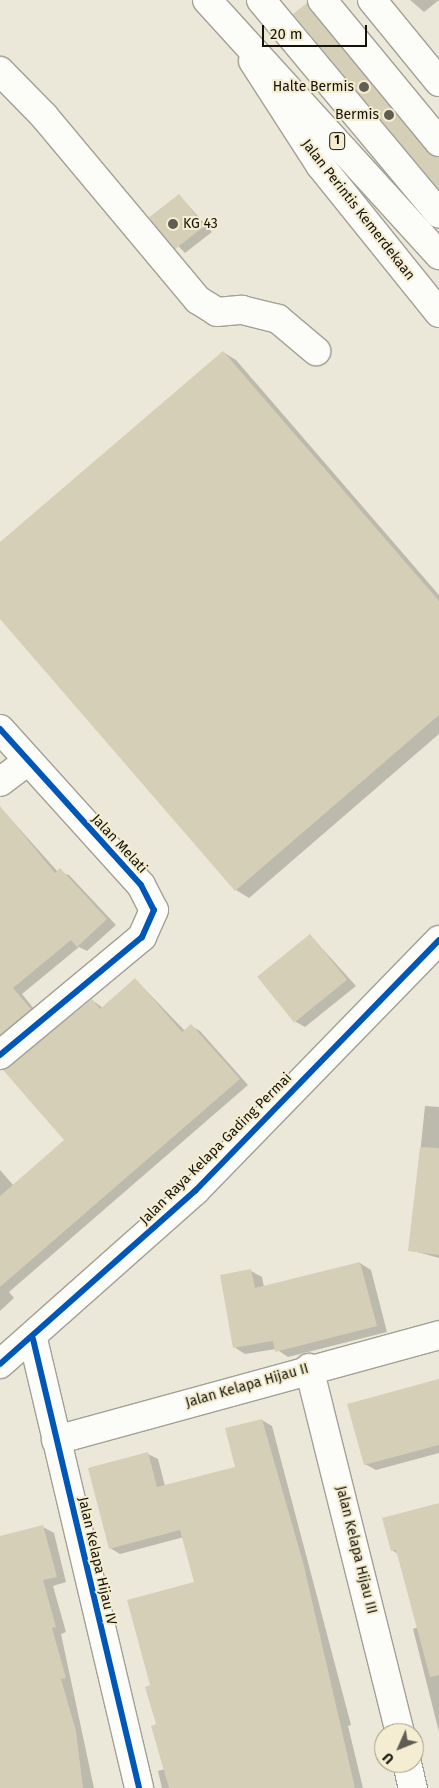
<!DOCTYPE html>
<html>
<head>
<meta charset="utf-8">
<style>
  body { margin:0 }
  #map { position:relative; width:439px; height:1788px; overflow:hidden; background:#ece8d9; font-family:"Fira Sans",sans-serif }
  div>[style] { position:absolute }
  .shadow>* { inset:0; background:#0003 }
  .building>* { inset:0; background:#d5cfb7; transform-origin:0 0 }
  .roads { filter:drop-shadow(1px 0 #a3a095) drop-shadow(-1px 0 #a3a095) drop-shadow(0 1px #a3a095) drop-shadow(0 -1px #a3a095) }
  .minor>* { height:28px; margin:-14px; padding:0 14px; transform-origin:14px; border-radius:14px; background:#fcfcf9 }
  .major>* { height:28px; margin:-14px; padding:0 14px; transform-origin:14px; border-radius:14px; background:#fcfcf9 }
  .highway>* { height:28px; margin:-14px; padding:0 14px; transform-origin:14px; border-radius:14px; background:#fcfcf9 }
  .cycleway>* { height:6px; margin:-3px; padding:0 3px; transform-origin:3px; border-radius:3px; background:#0057b8 }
  .dots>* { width:14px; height:14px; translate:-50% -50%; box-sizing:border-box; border:2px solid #f4edd1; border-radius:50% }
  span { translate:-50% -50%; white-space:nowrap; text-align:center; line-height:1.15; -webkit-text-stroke:4px #f4edd1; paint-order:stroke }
  .shield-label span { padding:1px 4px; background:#f4edd1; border:1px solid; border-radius:4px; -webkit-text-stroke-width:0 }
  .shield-label { font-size:12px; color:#151309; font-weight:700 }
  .poi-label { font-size:14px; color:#151309 }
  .right { translate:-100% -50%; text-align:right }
  .left { translate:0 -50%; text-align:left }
  .street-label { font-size:14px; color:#151309 }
  .north { position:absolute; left:374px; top:1723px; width:50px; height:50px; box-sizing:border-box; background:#f4edd1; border:1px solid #9b9681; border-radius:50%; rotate:226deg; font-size:14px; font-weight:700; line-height:20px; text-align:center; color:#151309 }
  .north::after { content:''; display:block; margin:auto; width:18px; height:22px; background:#605e52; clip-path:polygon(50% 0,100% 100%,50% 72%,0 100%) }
  .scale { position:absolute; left:262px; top:25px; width:105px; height:22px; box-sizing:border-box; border:2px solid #151309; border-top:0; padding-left:6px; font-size:15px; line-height:18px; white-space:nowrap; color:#151309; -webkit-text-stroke:4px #f4edd1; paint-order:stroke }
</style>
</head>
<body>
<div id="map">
  <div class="shadow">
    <i style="clip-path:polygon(410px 0,439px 0,424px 12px)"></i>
    <i style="clip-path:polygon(307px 5px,319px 12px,439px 158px,439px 188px)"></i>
    <i style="clip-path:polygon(179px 195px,212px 232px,185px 253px,150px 217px)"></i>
    <i style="clip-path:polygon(223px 352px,236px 360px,439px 595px,439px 734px,249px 898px,236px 890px,0 617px,0 544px)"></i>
    <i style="clip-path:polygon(7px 815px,58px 872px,69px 875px,116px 925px,87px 951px,79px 947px,22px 994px,39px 1015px,0 1051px,0 820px)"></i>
    <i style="clip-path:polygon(310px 935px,356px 986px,305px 1027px,296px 1022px)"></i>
    <i style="clip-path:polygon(135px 979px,185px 1031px,191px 1026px,200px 1031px,248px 1085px,9px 1292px,14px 1298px,0 1311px,0 1170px,14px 1186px,66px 1140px,92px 1000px,103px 1008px)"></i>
    <i style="clip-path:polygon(425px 1106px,439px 1107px,439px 1258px,410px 1250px)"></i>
    <i style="clip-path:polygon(360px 1263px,371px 1270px,387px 1332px,288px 1357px,276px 1349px,245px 1354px,234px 1347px,251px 1271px,262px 1277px,264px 1287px)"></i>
    <i style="clip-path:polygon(439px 1379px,439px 1453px,376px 1470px,365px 1464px,349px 1405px)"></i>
    <i style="clip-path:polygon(262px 1420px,272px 1426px,351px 1725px,348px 1726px,363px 1788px,162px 1788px,158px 1771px,165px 1769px,152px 1686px,196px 1582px,184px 1537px,120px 1554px,110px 1548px,148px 1454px,158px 1459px,165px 1486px,236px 1468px)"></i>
    <i style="clip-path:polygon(439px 1504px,439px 1732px,413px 1629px,418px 1627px,398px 1554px,392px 1550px)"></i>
    <i style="clip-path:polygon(43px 1527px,54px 1533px,66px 1582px,53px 1586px,66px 1632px,61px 1634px,94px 1788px,0 1788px,0 1538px)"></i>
  </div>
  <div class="building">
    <i style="clip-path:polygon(307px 3px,427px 152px,439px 157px,439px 190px,293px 14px)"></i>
    <i style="left:179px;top:194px;width:41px;height:38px;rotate:52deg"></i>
    <i style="clip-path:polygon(223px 351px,439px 601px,439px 715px,235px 891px,0 619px,0 542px)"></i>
    <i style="clip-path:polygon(0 806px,55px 873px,60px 868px,107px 919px,77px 947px,71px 940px,13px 988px,31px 1009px,0 1035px)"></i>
    <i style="left:310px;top:934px;width:59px;height:68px;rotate:51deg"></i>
    <i style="clip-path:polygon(135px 978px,182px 1032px,191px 1024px,240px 1079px,0 1287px,0 1196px,64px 1140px,3px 1070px,92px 999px,100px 1009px)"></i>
    <i style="clip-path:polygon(420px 1147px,439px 1148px,439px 1255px,408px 1251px)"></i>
    <i style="clip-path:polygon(360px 1262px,377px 1326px,275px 1352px,273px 1341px,233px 1348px,220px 1275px,251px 1269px,255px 1288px)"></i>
    <i style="clip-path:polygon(439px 1379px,439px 1445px,364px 1465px,347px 1404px)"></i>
    <i style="clip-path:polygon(262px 1419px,304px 1566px,355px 1788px,169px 1788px,151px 1726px,156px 1724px,145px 1687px,150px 1685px,127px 1600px,194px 1582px,180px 1530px,109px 1549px,88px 1468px,148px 1452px,157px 1487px,235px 1467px,225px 1428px)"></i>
    <i style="clip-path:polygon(439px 1503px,439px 1675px,430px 1677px,396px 1550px,391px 1551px,382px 1518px)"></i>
    <i style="clip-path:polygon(43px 1525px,57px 1577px,43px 1580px,56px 1627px,52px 1628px,66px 1678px,61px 1679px,76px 1731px,83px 1788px,0 1788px,0 1536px)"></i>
  </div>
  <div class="roads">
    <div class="minor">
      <i style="left:261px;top:0;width:278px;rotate:50.2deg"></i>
      <i style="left:322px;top:0;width:184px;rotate:50.5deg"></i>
      <i style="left:0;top:71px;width:63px;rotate:45.6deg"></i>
      <i style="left:44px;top:116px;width:240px;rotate:50.1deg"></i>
      <i style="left:198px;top:300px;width:22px;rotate:32deg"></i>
      <i style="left:217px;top:312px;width:25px;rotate:-5deg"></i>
      <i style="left:242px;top:310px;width:37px;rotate:14deg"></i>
      <i style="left:278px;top:319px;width:50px;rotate:40.1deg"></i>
      <i style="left:0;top:729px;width:210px;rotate:47.9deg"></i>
      <i style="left:141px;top:885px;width:28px;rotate:63deg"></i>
      <i style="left:154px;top:910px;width:30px;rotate:114deg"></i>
      <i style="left:142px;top:937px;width:185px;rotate:140.3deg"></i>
      <i style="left:0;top:782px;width:34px;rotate:-37deg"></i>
      <i style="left:33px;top:1339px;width:461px;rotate:76.7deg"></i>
      <i style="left:0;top:1364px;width:261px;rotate:-41.6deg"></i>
      <i style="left:195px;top:1191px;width:350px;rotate:-45.8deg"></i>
      <i style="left:309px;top:1368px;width:376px;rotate:76deg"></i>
      <i style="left:56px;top:1440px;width:397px;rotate:-15.3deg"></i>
      <i style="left:407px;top:1763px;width:26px;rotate:77deg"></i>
    </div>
    <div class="major">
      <i style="left:253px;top:61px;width:124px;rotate:57.2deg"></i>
      <i style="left:320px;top:165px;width:190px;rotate:51.2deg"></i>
    </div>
    <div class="highway">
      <i style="left:207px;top:0;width:345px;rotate:47.7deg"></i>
      <i style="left:372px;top:0;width:106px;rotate:50.7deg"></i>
    </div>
  </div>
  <div class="cycleway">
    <i style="left:0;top:729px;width:210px;rotate:47.9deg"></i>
    <i style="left:141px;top:885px;width:28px;rotate:63deg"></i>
    <i style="left:154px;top:910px;width:30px;rotate:114deg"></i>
    <i style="left:142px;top:937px;width:185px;rotate:140.3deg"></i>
    <i style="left:33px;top:1339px;width:461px;rotate:76.7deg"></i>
    <i style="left:0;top:1364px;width:261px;rotate:-41.6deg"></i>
    <i style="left:195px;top:1191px;width:350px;rotate:-45.8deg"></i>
  </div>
  <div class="dots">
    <i style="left:364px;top:87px;background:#605e52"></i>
    <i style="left:389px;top:115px;background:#605e52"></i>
    <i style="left:173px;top:224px;background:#605e52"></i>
  </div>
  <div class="shield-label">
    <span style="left:337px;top:141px">1</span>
  </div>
  <div class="poi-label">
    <span class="right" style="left:354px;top:87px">Halte Bermis</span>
    <span class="right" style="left:379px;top:115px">Bermis</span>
    <span class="left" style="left:183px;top:224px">KG 43</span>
  </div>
  <div class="street-label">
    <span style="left:358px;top:210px;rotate:52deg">Jalan Perintis Kemerdekaan</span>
    <span style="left:119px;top:844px;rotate:47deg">Jalan Melati</span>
    <span style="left:216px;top:1149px;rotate:-45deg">Jalan Raya Kelapa Gading Permai</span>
    <span style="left:247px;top:1386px;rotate:-16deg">Jalan Kelapa Hijau II</span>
    <span style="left:356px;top:1550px;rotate:76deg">Jalan Kelapa Hijau III</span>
    <span style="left:97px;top:1561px;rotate:77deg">Jalan Kelapa Hijau IV</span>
  </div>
  <div class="north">U</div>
  <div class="scale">20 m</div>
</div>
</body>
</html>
